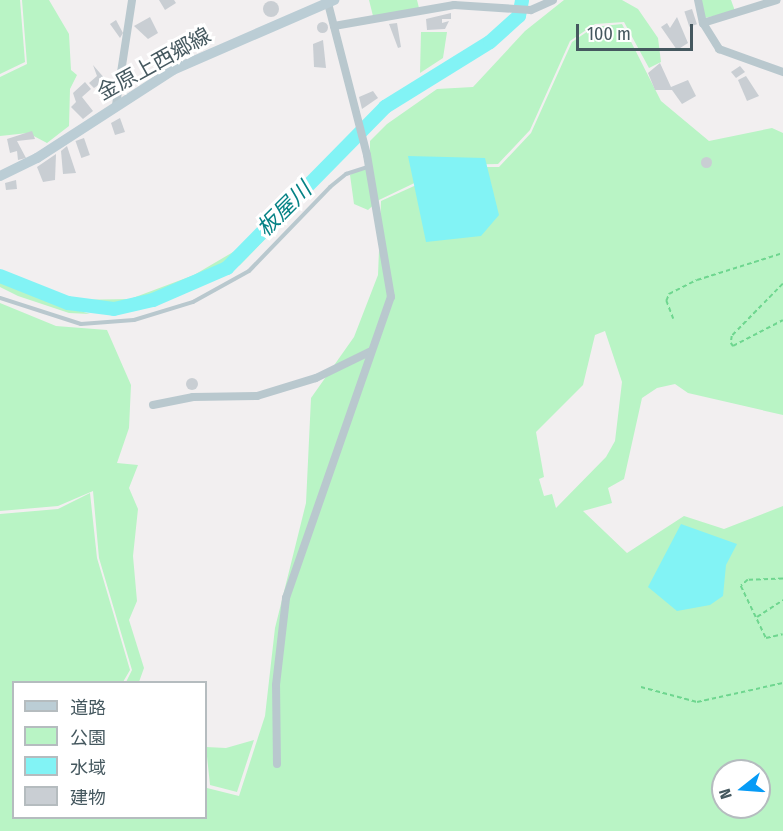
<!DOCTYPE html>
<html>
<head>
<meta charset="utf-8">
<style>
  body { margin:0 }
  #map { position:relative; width:783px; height:831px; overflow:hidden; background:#f2eff0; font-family:"Fira Sans Condensed","Noto Sans JP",sans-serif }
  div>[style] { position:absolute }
  .green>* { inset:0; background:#b9f4c5 }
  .water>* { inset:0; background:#82f3f5 }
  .river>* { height:14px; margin:-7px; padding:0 7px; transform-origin:7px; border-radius:7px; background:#82f3f5 }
  .building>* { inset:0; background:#c9ced3; transform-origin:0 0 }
  .round { border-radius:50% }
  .path>* { height:1.5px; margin-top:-0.75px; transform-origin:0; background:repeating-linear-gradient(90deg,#6ed68f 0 4.5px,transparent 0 7.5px) }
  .service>* { height:4px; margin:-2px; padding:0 2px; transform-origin:2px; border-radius:2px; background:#b9c8ce }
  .minor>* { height:8px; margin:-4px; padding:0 4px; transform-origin:4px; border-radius:4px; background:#b9c8ce }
  .secondary>* { height:10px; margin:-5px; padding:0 5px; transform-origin:5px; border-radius:5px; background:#bbcdd5 }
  span { translate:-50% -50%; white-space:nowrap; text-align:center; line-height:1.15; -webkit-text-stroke:6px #fff; paint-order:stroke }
  .street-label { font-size:21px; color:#45585f }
  .water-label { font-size:22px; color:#058285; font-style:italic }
  .legend { position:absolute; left:12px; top:681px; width:195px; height:138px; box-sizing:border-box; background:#fff; border:2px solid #b5bcbf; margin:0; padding:8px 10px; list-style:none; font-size:18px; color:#45585f }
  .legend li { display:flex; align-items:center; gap:12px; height:30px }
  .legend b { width:30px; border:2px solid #b5bcbf }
  .north { position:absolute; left:711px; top:759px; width:60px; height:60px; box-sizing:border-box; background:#fff; border:2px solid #b5bcbf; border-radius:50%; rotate:253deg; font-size:16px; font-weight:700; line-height:24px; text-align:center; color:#45585f }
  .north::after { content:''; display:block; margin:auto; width:21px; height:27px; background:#069bf6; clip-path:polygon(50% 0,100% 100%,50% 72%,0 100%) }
  .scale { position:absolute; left:576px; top:24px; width:117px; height:27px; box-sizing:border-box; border:3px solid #45585f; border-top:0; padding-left:8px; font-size:18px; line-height:21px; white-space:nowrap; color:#45585f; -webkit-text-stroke:4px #fff; paint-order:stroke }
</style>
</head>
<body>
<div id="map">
  <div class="green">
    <i style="clip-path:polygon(0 0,20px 0,25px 62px,0 74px)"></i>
    <i style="clip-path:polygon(22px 0,49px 0,69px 34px,71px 70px,77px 75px,70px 89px,69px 126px,47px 143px,28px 133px,0 136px,0 77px,27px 64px)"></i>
    <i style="clip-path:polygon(369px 0,417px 0,419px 8px,373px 16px)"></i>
    <i style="clip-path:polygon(564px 0,622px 0,638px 9px,658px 38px,661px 62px,649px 68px,624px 22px,595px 24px,570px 41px,530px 130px,498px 164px,452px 165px,379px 200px,368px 210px,354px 204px,350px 175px,370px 163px,370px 141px,387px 124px,437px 89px,473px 87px,525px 31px)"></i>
    <i style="clip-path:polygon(701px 0,731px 0,735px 11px,705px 18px)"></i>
    <i style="clip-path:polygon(evenodd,622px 24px,661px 101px,709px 141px,772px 128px,783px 133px,783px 415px,688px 393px,675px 384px,657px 388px,642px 398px,624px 479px,608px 488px,612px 503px,583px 511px,627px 553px,684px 516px,724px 529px,783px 506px,783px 831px,0 831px,0 514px,58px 509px,90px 493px,97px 558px,130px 670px,123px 682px,14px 682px,14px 818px,206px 818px,206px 782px,207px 788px,239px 796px,265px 716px,275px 628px,306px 503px,311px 398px,354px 337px,378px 275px,381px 201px,456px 167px,499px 167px,531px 133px,572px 42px,594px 27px,622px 24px,605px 331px,622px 382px,615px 441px,606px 457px,556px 508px,552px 494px,544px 496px,539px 479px,544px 477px,536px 432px,583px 385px,595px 335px,605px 331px,622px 24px,723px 771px,759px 771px,759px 807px,723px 807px,723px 771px)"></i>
    <i style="clip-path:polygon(421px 32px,447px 32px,443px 58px,420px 73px)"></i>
    <i style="clip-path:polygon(305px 198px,240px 265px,223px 275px,295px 199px)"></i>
    <i style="clip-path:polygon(245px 245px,217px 270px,146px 299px,93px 306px,71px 300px,130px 299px,194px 275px)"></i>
    <i style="clip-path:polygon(0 280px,64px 306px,90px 314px,69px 313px,18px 296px,0 287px)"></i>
    <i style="clip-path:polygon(0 303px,56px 326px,107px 330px,131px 385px,129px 428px,117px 463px,138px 465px,129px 488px,138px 509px,133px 556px,137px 601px,129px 620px,144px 668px,139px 682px,126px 682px,132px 670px,99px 558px,93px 491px,58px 506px,0 511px)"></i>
    <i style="clip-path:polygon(254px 740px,237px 792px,210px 785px,206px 747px,226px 748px)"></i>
  </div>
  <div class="water">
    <i style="clip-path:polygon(408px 156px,485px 158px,499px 215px,481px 236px,426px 242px)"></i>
    <i style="clip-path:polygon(681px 524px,737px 544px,726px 565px,723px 596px,710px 605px,677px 611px,648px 587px)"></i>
  </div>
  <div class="river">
    <i style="left:0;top:276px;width:73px;rotate:21.7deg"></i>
    <i style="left:68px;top:303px;width:46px;rotate:7.4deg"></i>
    <i style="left:114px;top:309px;width:40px;rotate:-13deg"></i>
    <i style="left:153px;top:300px;width:81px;rotate:-23.4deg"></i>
    <i style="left:227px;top:268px;width:226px;rotate:-45.5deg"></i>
    <i style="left:385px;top:107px;width:123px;rotate:-31.8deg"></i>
    <i style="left:490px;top:42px;width:39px;rotate:-42deg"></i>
    <i style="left:519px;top:16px;width:16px;rotate:-79deg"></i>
  </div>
  <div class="building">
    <i style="clip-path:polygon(159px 0,174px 0,176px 3px,165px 10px)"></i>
    <i class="round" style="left:263px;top:1px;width:16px;height:16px"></i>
    <i style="left:692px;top:9px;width:16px;height:8px;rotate:72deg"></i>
    <i style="clip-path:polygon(451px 13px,451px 19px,442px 19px,442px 23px,449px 21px,445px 29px,427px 30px,426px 19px)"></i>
    <i style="clip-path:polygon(150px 17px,158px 33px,148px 39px,134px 26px)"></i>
    <i style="clip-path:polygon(677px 17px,688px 43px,677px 50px,661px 27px,667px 23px,670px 28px)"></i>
    <i style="clip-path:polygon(116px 20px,123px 33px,120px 38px,110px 24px)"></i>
    <i class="round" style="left:316.5px;top:21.5px;width:11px;height:11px"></i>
    <i style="clip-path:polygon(397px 23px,401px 47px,398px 48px,389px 24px)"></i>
    <i style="clip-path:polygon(323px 40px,326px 68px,314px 67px,313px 44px)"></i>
    <i style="left:171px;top:47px;width:15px;height:13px;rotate:67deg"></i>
    <i style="clip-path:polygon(660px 63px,671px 87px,688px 80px,696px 96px,682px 104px,672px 90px,655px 90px,648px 73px)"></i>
    <i style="clip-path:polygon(93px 65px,106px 80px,94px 88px,89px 83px,97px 76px)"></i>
    <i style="clip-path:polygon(740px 66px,745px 72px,736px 78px,731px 72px)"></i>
    <i style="clip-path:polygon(746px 76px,759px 96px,747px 101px,738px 80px)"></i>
    <i style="clip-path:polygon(85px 82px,91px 89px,82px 97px,93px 111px,83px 119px,71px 107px,76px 102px,73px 93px)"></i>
    <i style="clip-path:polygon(373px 91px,378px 98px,362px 109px,359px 97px)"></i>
    <i style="clip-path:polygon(120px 118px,125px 132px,115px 135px,111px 123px)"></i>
    <i style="clip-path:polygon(32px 131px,35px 139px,17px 141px,26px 158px,18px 160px,17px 151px,10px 153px,7px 139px)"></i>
    <i style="left:84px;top:138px;width:18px;height:9px;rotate:71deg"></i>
    <i style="clip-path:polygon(67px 146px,76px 173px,63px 174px,61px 151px)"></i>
    <i style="clip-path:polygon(56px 154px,55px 180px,43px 182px,37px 167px)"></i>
    <i class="round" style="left:700.5px;top:156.5px;width:11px;height:11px"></i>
    <i style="clip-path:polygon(16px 180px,17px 189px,6px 190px,5px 183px)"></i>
    <i class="round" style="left:186px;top:378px;width:12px;height:12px"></i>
  </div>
  <div class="path">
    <i style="left:783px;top:284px;width:73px;rotate:134.4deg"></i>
    <i style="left:732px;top:336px;width:7px;rotate:98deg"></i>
    <i style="left:731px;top:343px;width:4px;rotate:56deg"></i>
    <i style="left:733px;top:346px;width:56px;rotate:-27.5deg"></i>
    <i style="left:673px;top:319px;width:19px;rotate:-111deg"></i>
    <i style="left:666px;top:301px;width:8px;rotate:-67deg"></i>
    <i style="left:669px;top:294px;width:31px;rotate:-27deg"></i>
    <i style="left:697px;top:280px;width:90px;rotate:-17.4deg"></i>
    <i style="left:783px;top:579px;width:35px;rotate:178deg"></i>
    <i style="left:748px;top:580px;width:9px;rotate:139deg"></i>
    <i style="left:741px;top:586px;width:58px;rotate:64.3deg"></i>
    <i style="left:766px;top:638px;width:17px;rotate:-13deg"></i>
    <i style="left:757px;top:617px;width:31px;rotate:-33deg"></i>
    <i style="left:641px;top:687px;width:58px;rotate:15deg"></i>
    <i style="left:697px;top:702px;width:88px;rotate:-12.5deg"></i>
  </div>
  <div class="service">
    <i style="left:0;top:298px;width:85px;rotate:17.8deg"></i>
    <i style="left:81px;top:324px;width:53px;rotate:-4.3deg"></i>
    <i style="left:134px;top:320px;width:62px;rotate:-17deg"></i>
    <i style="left:193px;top:302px;width:64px;rotate:-29deg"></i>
    <i style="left:249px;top:271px;width:117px;rotate:-46deg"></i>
    <i style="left:330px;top:187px;width:21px;rotate:-39deg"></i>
    <i style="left:346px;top:174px;width:23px;rotate:-18deg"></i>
  </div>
  <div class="minor">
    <i style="left:698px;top:0;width:24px;rotate:78deg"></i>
    <i style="left:703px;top:23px;width:31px;rotate:58deg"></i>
    <i style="left:719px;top:49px;width:68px;rotate:19.8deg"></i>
    <i style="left:703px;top:23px;width:77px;rotate:-17.3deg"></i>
    <i style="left:334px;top:26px;width:122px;rotate:-9.9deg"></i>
    <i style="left:454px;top:5px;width:77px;rotate:3.7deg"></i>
    <i style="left:531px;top:10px;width:24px;rotate:-24deg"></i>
    <i style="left:116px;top:105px;width:106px;rotate:-81.3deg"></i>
    <i style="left:153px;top:405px;width:41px;rotate:-11.3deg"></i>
    <i style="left:193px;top:397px;width:64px;rotate:-0.9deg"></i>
    <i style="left:257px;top:396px;width:62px;rotate:-17deg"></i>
    <i style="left:316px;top:378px;width:59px;rotate:-26.1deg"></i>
    <i style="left:277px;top:764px;width:79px;rotate:-90.7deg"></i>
    <i style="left:276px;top:685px;width:88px;rotate:-83.4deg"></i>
    <i style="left:286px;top:598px;width:319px;rotate:-70.8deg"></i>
    <i style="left:391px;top:297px;width:144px;rotate:-99.6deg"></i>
    <i style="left:367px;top:155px;width:157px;rotate:-104.4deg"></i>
  </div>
  <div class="secondary">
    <i style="left:0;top:176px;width:41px;rotate:-25.9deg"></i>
    <i style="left:37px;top:158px;width:162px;rotate:-32.9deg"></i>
    <i style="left:173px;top:70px;width:176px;rotate:-23.5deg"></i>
  </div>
  <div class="street-label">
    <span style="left:154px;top:64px;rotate:-29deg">金原上西郷線</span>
  </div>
  <div class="water-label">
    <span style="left:284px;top:209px;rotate:-45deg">板屋川</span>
  </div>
  <ul class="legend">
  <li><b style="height:8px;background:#bbcdd5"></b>道路</li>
  <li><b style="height:16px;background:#b9f4c5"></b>公園</li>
  <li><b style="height:16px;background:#82f3f5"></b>水域</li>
  <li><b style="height:16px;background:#c9ced3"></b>建物</li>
  </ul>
  <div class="north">N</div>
  <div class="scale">100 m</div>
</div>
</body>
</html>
